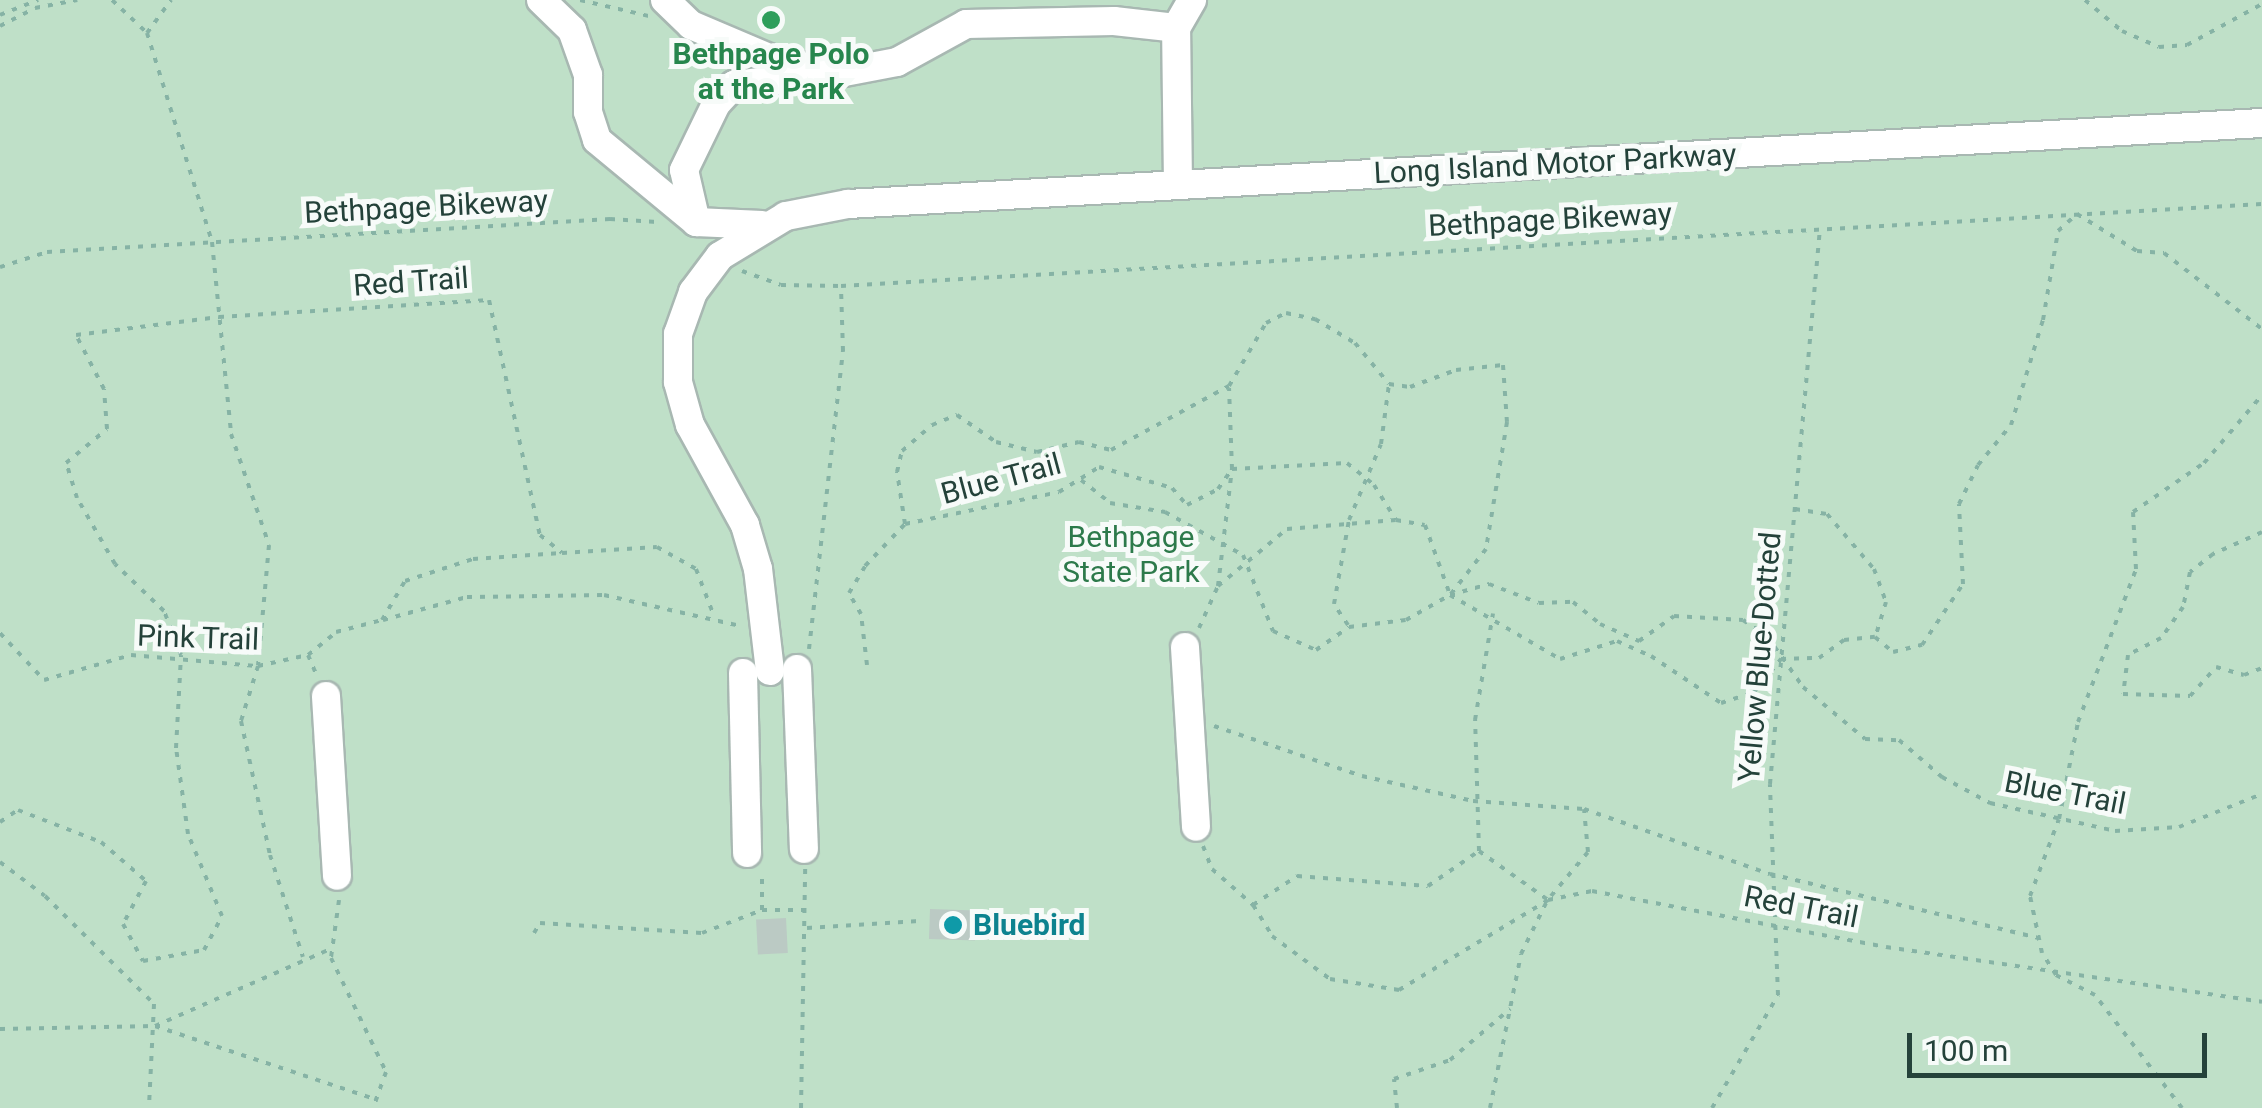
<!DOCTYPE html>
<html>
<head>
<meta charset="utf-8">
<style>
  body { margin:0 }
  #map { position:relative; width:2262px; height:1108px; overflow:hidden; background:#e6efeb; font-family:Roboto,sans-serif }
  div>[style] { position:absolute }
  .green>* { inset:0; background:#bfe0c8; transform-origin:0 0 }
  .building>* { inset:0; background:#bbcac4; transform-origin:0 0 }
  .path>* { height:4px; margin-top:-2px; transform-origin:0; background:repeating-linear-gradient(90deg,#86b3a5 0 5px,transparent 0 13px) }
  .roads { filter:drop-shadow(2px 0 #a8b8b2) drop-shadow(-2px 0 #a8b8b2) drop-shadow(0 2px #a8b8b2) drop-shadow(0 -2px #a8b8b2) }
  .minor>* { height:28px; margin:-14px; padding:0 14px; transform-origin:14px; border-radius:14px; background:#fff }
  .dots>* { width:28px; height:28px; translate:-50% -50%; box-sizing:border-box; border:5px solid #f7fbf9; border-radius:50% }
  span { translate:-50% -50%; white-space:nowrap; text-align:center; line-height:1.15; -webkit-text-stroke:10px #f7fbf9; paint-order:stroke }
  .leisure-label { font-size:30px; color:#27864d; font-weight:700 }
  .street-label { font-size:30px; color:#24423a }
  .park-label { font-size:30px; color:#2d7a4b }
  .culture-label { font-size:30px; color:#0d838f; font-weight:700 }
  .left { translate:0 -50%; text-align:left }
  .scale { position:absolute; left:1907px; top:1033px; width:300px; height:45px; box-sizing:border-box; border:5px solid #24423a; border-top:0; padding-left:12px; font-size:30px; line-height:35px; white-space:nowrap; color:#24423a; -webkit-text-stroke:8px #f7fbf9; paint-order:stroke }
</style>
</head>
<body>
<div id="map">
  <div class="green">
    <i style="left:0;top:0;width:2262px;height:1108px"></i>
  </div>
  <div class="building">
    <i style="left:930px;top:909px;width:46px;height:30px;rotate:2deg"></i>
    <i style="left:786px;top:918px;width:35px;height:30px;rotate:87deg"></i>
  </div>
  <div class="path">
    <i style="left:112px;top:0;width:48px;rotate:43.3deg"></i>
    <i style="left:147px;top:33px;width:219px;rotate:72.7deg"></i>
    <i style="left:212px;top:242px;width:193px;rotate:84.3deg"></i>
    <i style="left:231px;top:434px;width:117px;rotate:71.1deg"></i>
    <i style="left:269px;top:545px;width:121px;rotate:95.2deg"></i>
    <i style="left:258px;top:666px;width:58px;rotate:107.2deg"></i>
    <i style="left:241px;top:721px;width:137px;rotate:77.8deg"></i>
    <i style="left:270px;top:855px;width:107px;rotate:72.1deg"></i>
    <i style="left:580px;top:0;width:71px;rotate:13.1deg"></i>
    <i style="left:2085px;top:0;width:48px;rotate:40deg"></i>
    <i style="left:2122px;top:31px;width:40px;rotate:23.4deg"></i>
    <i style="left:2159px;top:47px;width:28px;rotate:-4deg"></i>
    <i style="left:2187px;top:45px;width:85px;rotate:-28.7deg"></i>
    <i style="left:0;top:15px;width:41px;rotate:-21.5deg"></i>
    <i style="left:0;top:26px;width:39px;rotate:-27deg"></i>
    <i style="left:35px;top:8px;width:43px;rotate:-10.8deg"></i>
    <i style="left:147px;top:33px;width:41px;rotate:-54deg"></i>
    <i style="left:0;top:267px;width:49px;rotate:-17.7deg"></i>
    <i style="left:47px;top:252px;width:564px;rotate:-3.35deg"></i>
    <i style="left:610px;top:219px;width:47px;rotate:3.7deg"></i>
    <i style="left:742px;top:271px;width:41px;rotate:19.7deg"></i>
    <i style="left:781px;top:285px;width:60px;rotate:1deg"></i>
    <i style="left:841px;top:286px;width:1423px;rotate:-3.3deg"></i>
    <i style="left:1081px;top:480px;width:37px;rotate:38deg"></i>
    <i style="left:1110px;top:503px;width:56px;rotate:9.3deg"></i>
    <i style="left:1165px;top:512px;width:89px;rotate:28.9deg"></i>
    <i style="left:1243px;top:555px;width:82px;rotate:68.5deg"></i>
    <i style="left:1273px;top:631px;width:47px;rotate:23.8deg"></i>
    <i style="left:1316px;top:650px;width:40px;rotate:-34.9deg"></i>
    <i style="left:1349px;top:627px;width:57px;rotate:-7deg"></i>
    <i style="left:1406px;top:620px;width:51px;rotate:-29.6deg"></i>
    <i style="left:1795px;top:509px;width:32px;rotate:9deg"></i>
    <i style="left:1827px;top:514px;width:72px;rotate:49.5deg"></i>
    <i style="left:1874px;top:569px;width:35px;rotate:70deg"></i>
    <i style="left:1886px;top:602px;width:37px;rotate:107deg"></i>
    <i style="left:905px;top:524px;width:53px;rotate:-98.7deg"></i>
    <i style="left:897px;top:472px;width:22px;rotate:-77deg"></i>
    <i style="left:902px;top:451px;width:40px;rotate:-41deg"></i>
    <i style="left:932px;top:425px;width:27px;rotate:-22deg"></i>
    <i style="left:957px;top:415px;width:47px;rotate:34.7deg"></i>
    <i style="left:996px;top:442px;width:42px;rotate:13.7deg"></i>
    <i style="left:1037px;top:452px;width:43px;rotate:-13.4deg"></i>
    <i style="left:1079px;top:442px;width:33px;rotate:14deg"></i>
    <i style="left:1111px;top:450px;width:134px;rotate:-28.5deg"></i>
    <i style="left:1229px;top:386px;width:73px;rotate:-59.6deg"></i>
    <i style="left:1266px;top:323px;width:22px;rotate:-27deg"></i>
    <i style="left:1286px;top:313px;width:30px;rotate:12deg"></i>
    <i style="left:1315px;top:319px;width:47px;rotate:31deg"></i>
    <i style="left:1355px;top:343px;width:53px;rotate:50.3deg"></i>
    <i style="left:1389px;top:384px;width:21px;rotate:8deg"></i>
    <i style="left:1410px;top:387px;width:49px;rotate:-20.3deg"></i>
    <i style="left:1456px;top:370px;width:47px;rotate:-6.1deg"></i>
    <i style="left:1503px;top:365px;width:57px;rotate:86deg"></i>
    <i style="left:1507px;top:422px;width:129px;rotate:99.4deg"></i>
    <i style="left:1486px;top:549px;width:58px;rotate:128deg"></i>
    <i style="left:1450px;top:595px;width:127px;rotate:30.2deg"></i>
    <i style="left:1560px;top:659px;width:60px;rotate:-17.5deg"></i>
    <i style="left:1617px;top:641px;width:37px;rotate:24deg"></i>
    <i style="left:1651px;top:656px;width:84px;rotate:33.9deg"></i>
    <i style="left:1721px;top:703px;width:35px;rotate:-18deg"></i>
    <i style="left:1754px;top:692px;width:43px;rotate:-50.7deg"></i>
    <i style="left:1781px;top:659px;width:38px;rotate:-2deg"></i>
    <i style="left:1819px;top:658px;width:31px;rotate:-36deg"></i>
    <i style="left:1844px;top:640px;width:31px;rotate:-6deg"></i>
    <i style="left:1875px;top:637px;width:23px;rotate:40deg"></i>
    <i style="left:1893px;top:652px;width:30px;rotate:-14deg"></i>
    <i style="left:1922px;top:645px;width:73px;rotate:-56.1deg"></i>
    <i style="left:1963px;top:584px;width:80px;rotate:-92.9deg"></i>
    <i style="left:1959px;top:504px;width:43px;rotate:-64deg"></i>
    <i style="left:1978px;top:465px;width:52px;rotate:-50.5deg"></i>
    <i style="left:2011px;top:425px;width:110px;rotate:-73.1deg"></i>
    <i style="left:2043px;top:320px;width:90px;rotate:-80.4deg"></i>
    <i style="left:2058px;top:231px;width:25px;rotate:-42deg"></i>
    <i style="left:2077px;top:214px;width:70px;rotate:31.7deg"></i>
    <i style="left:2137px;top:251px;width:27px;rotate:4deg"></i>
    <i style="left:2164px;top:253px;width:124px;rotate:37.8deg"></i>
    <i style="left:2262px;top:532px;width:54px;rotate:155.8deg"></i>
    <i style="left:2213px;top:554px;width:29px;rotate:142deg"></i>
    <i style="left:2190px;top:572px;width:36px;rotate:101deg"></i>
    <i style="left:2183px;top:607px;width:38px;rotate:125deg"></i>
    <i style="left:2161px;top:638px;width:37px;rotate:153deg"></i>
    <i style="left:2128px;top:655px;width:39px;rotate:97deg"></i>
    <i style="left:2123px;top:694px;width:67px;rotate:1.7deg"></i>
    <i style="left:2190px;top:696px;width:39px;rotate:-48deg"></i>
    <i style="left:2216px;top:667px;width:29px;rotate:16deg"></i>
    <i style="left:2244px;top:675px;width:19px;rotate:-21deg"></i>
    <i style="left:1218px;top:586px;width:89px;rotate:-39.6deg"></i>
    <i style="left:1287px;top:529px;width:109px;rotate:-4.7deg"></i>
    <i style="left:383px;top:620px;width:87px;rotate:-15.3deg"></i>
    <i style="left:467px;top:597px;width:137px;rotate:-0.8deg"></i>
    <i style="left:604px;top:595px;width:140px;rotate:12.8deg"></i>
    <i style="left:1348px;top:625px;width:25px;rotate:-124deg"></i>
    <i style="left:1334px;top:604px;width:85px;rotate:-79.9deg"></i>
    <i style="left:1349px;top:520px;width:82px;rotate:-67.2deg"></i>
    <i style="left:1381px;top:444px;width:61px;rotate:-82.4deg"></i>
    <i style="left:1199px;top:628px;width:46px;rotate:-65.7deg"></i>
    <i style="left:1218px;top:586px;width:118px;rotate:-83.2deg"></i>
    <i style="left:1232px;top:469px;width:81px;rotate:-92.1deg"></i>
    <i style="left:0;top:633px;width:64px;rotate:46.9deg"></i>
    <i style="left:44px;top:680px;width:91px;rotate:-16deg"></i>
    <i style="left:131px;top:655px;width:127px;rotate:5deg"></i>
    <i style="left:258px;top:666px;width:51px;rotate:-12.4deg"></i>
    <i style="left:308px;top:655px;width:36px;rotate:-39deg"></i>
    <i style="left:336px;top:632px;width:48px;rotate:-14.6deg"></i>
    <i style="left:382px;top:620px;width:45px;rotate:-59.5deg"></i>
    <i style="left:405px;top:581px;width:71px;rotate:-17.9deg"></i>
    <i style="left:473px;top:559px;width:89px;rotate:-3.9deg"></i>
    <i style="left:809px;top:649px;width:300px;rotate:-83.5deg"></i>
    <i style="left:843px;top:351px;width:65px;rotate:-91.8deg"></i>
    <i style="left:308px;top:655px;width:21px;rotate:67deg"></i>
    <i style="left:867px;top:665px;width:51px;rotate:-96.7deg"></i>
    <i style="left:861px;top:614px;width:24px;rotate:-120deg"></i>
    <i style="left:849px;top:593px;width:31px;rotate:-59deg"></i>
    <i style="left:865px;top:566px;width:58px;rotate:-46.4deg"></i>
    <i style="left:905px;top:524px;width:157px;rotate:-11.7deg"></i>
    <i style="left:1059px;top:492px;width:47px;rotate:-32deg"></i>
    <i style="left:1099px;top:467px;width:76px;rotate:16deg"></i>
    <i style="left:1172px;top:488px;width:23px;rotate:49deg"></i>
    <i style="left:1187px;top:505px;width:35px;rotate:-27deg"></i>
    <i style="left:1218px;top:489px;width:24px;rotate:-55deg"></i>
    <i style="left:1232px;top:469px;width:115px;rotate:-3deg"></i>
    <i style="left:1347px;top:463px;width:35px;rotate:39deg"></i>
    <i style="left:1374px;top:485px;width:41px;rotate:57.8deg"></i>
    <i style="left:1396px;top:520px;width:29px;rotate:10deg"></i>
    <i style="left:1425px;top:525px;width:74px;rotate:70.3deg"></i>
    <i style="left:1450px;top:595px;width:41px;rotate:-15.8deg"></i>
    <i style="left:1489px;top:584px;width:53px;rotate:20.8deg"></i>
    <i style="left:1539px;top:603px;width:34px;rotate:-2deg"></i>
    <i style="left:1573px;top:602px;width:35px;rotate:39deg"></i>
    <i style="left:1600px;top:624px;width:43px;rotate:23.6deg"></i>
    <i style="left:1639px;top:641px;width:43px;rotate:-35.5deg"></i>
    <i style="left:1674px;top:616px;width:69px;rotate:3.3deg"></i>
    <i style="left:1743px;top:620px;width:29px;rotate:34deg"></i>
    <i style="left:1767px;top:636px;width:62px;rotate:54.8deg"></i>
    <i style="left:1803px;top:687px;width:81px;rotate:40deg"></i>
    <i style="left:1865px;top:739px;width:34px;rotate:2deg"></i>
    <i style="left:1899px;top:740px;width:57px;rotate:40.7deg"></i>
    <i style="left:1942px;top:777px;width:55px;rotate:28.4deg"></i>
    <i style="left:1990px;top:803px;width:128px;rotate:12.6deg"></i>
    <i style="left:2115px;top:831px;width:64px;rotate:-3.6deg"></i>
    <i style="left:2179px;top:827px;width:89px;rotate:-21.7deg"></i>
    <i style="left:1214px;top:726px;width:156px;rotate:18.7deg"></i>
    <i style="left:1362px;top:776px;width:114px;rotate:12.7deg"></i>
    <i style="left:1473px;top:801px;width:111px;rotate:4.1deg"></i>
    <i style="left:1584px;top:809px;width:197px;rotate:19.3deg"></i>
    <i style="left:1770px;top:874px;width:277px;rotate:13.4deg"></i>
    <i style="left:0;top:822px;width:22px;rotate:-34deg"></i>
    <i style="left:18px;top:810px;width:89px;rotate:21.1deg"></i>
    <i style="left:101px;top:842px;width:60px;rotate:40.9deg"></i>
    <i style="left:146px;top:881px;width:49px;rotate:118.1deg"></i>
    <i style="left:123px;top:924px;width:42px;rotate:61.6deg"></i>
    <i style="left:143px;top:961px;width:62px;rotate:-10.2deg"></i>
    <i style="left:204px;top:950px;width:38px;rotate:-62deg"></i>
    <i style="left:222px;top:916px;width:89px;rotate:-112.5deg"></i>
    <i style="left:188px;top:834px;width:87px;rotate:-97.9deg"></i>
    <i style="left:176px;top:748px;width:93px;rotate:-86.9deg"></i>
    <i style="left:181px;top:655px;width:47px;rotate:-111.1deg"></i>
    <i style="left:164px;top:611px;width:68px;rotate:-136.2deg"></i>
    <i style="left:115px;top:564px;width:76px;rotate:-119.9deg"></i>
    <i style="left:77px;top:498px;width:37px;rotate:-107deg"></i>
    <i style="left:66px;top:463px;width:53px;rotate:-39.7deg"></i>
    <i style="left:107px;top:429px;width:40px;rotate:-94.3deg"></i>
    <i style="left:104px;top:389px;width:61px;rotate:-117.4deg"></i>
    <i style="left:76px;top:335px;width:144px;rotate:-7.2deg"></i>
    <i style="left:219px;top:317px;width:271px;rotate:-3.6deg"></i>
    <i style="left:489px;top:300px;width:240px;rotate:77.8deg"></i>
    <i style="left:540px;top:535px;width:28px;rotate:39deg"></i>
    <i style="left:562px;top:553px;width:95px;rotate:-3.6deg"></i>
    <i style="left:657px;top:547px;width:45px;rotate:29.4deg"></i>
    <i style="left:696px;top:569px;width:50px;rotate:69deg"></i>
    <i style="left:1203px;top:846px;width:25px;rotate:69deg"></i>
    <i style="left:1212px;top:869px;width:55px;rotate:41.3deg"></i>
    <i style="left:1253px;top:905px;width:36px;rotate:58deg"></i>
    <i style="left:1272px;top:936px;width:72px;rotate:36.6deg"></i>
    <i style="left:1330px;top:979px;width:70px;rotate:9.1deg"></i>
    <i style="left:1399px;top:990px;width:174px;rotate:-31.1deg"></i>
    <i style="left:1548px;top:900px;width:45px;rotate:-11.6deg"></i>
    <i style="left:1592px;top:891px;width:299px;rotate:10.8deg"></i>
    <i style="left:1886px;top:947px;width:380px;rotate:8.3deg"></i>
    <i style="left:1479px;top:851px;width:85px;rotate:35.4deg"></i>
    <i style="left:0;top:862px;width:56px;rotate:37.1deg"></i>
    <i style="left:45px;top:896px;width:153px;rotate:44.7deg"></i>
    <i style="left:154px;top:1004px;width:104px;rotate:92.8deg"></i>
    <i style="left:1551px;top:896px;width:57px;rotate:-49.9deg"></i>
    <i style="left:1588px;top:852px;width:43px;rotate:-95.3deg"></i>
    <i style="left:339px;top:900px;width:59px;rotate:97.9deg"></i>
    <i style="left:331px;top:958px;width:127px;rotate:64.2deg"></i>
    <i style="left:386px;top:1072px;width:38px;rotate:110deg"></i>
    <i style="left:1253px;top:905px;width:53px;rotate:-33.4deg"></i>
    <i style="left:1297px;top:876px;width:131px;rotate:4.4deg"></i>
    <i style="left:1428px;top:886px;width:62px;rotate:-34.5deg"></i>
    <i style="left:1479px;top:851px;width:131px;rotate:-91.7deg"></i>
    <i style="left:1475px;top:720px;width:108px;rotate:-80.4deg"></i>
    <i style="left:762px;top:910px;width:44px"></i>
    <i style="left:807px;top:928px;width:112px;rotate:-3.6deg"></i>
    <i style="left:534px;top:933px;width:12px;rotate:-59deg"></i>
    <i style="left:540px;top:923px;width:162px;rotate:3.5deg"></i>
    <i style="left:702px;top:933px;width:64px;rotate:-21deg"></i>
    <i style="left:762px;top:910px;width:38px;rotate:-90deg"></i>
    <i style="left:155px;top:1026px;width:235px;rotate:18.4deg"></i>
    <i style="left:0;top:1029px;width:155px;rotate:-1.1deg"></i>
    <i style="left:155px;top:1026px;width:194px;rotate:-23.7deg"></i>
    <i style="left:801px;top:1108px;width:239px;rotate:-89deg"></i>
    <i style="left:1397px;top:1108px;width:29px;rotate:-96deg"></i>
    <i style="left:1394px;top:1079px;width:59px;rotate:-18.7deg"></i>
    <i style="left:1450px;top:1060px;width:79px;rotate:-40.4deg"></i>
    <i style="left:1490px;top:1108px;width:157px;rotate:-78.6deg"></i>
    <i style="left:1521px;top:954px;width:57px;rotate:-63.9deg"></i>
    <i style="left:1712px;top:1108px;width:131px;rotate:-59.7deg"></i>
    <i style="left:1778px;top:995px;width:211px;rotate:-92.2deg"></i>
    <i style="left:1770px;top:784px;width:558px;rotate:-84.86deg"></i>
    <i style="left:2182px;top:1108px;width:143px;rotate:-127.6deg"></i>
    <i style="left:2095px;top:995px;width:44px;rotate:-152.9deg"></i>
    <i style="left:2056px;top:975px;width:26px;rotate:-122deg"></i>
    <i style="left:2042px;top:953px;width:58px;rotate:-101.9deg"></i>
    <i style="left:2030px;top:896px;width:82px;rotate:-69.4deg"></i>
    <i style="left:2059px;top:819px;width:99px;rotate:-78.9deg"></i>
    <i style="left:2078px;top:722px;width:164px;rotate:-69.2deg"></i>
    <i style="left:2136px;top:569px;width:57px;rotate:-93deg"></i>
    <i style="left:2133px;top:512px;width:86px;rotate:-34.6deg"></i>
    <i style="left:2204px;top:463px;width:89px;rotate:-49.5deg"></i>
  </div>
  <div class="roads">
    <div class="minor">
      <i style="left:541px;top:0;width:43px;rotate:44.1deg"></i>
      <i style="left:572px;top:30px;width:48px;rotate:70.4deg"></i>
      <i style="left:588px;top:75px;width:37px;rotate:90deg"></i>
      <i style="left:588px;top:112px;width:29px;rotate:72deg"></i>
      <i style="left:597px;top:140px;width:129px;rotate:39.6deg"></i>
      <i style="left:665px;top:0;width:36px;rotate:44deg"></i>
      <i style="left:691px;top:25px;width:85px;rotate:22.9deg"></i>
      <i style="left:769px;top:58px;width:67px;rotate:13.8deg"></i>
      <i style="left:834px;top:74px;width:64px;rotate:-10.8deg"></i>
      <i style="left:897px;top:62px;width:79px;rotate:-28.8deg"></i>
      <i style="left:966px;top:24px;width:148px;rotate:-1.2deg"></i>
      <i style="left:1114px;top:21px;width:62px;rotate:6.4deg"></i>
      <i style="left:1178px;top:185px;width:157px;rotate:-90.7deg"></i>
      <i style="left:1176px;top:28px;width:32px;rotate:-60deg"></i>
      <i style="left:762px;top:225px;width:66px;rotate:-177.4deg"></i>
      <i style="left:696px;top:222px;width:53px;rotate:-103deg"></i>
      <i style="left:684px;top:170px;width:73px;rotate:-64.1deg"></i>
      <i style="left:716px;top:104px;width:26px;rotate:-47deg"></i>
      <i style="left:734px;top:85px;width:80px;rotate:-6.5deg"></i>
      <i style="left:1185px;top:647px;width:180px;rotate:86.5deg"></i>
      <i style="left:797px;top:669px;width:180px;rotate:87.8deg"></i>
      <i style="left:770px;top:671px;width:103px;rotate:-96.7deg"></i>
      <i style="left:758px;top:569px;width:46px;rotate:-106.5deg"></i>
      <i style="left:745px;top:525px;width:114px;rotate:-118.8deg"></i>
      <i style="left:690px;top:425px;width:45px;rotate:-105.6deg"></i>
      <i style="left:678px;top:382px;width:48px;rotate:-90deg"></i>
      <i style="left:678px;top:334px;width:45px;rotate:-70.3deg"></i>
      <i style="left:693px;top:292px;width:45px;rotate:-53.1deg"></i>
      <i style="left:720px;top:256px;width:77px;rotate:-31.2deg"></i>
      <i style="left:786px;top:216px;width:63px;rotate:-11deg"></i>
      <i style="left:848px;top:204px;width:1416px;rotate:-3.28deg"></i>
      <i style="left:743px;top:673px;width:180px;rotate:88.7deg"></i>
      <i style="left:326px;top:696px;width:180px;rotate:86.5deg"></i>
    </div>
  </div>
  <div class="dots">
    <i style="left:771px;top:20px;background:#2e9e5b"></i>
    <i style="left:953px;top:925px;background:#0f9aa8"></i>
  </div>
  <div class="leisure-label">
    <span style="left:771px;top:71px">Bethpage Polo<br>at the Park</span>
  </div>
  <div class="street-label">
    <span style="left:1555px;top:164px;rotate:-3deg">Long Island Motor Parkway</span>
    <span style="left:426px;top:207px;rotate:-3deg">Bethpage Bikeway</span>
    <span style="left:1550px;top:220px;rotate:-3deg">Bethpage Bikeway</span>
    <span style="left:411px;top:282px;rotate:-4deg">Red Trail</span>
    <span style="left:1001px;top:479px;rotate:-15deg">Blue Trail</span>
    <span style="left:198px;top:638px;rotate:2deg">Pink Trail</span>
    <span style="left:1760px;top:657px;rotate:-85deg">Yellow Blue-Dotted</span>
    <span style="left:2065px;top:793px;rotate:11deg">Blue Trail</span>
    <span style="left:1801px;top:907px;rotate:11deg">Red Trail</span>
  </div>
  <div class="park-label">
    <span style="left:1131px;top:554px">Bethpage<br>State Park</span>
  </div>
  <div class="culture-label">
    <span class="left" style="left:973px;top:925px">Bluebird</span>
  </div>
  <div class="scale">100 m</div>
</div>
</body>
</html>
